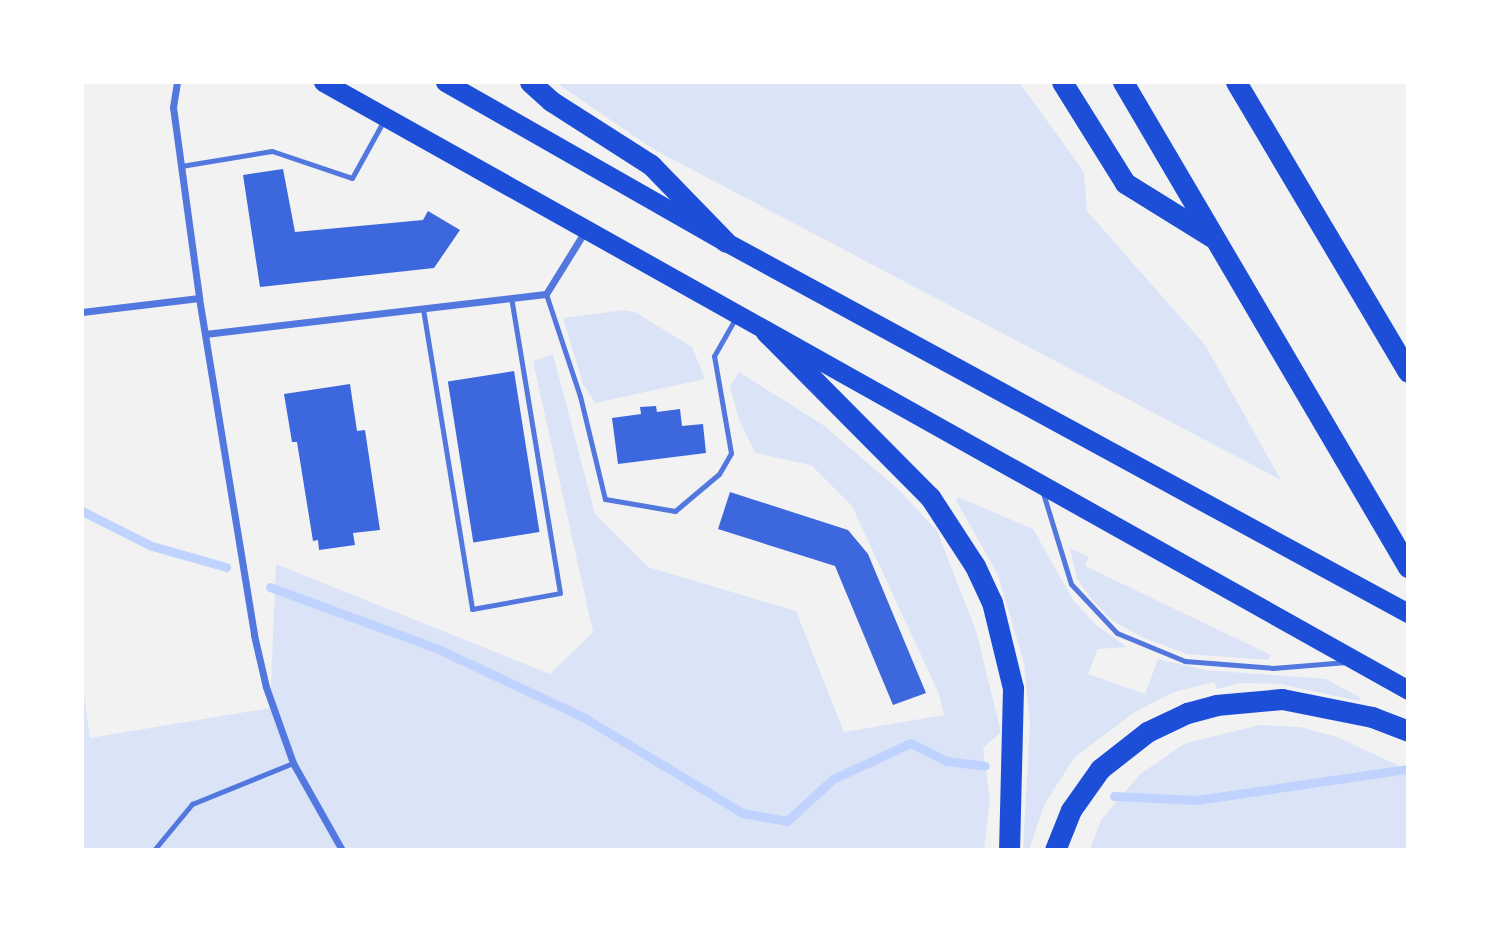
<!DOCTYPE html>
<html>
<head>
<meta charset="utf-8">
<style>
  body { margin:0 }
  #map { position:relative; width:1490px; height:932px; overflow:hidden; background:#f2f2f2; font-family:"Nunito Sans",sans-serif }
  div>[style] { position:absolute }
  .green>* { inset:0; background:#dbe4f7 }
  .stream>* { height:9px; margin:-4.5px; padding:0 4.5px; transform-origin:4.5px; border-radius:4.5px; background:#bfd3fe }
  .building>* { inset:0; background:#3d67dc; transform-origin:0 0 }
  .service>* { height:5px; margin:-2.5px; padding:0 2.5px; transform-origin:2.5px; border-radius:2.5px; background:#5277de }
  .minor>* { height:7px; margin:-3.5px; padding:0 3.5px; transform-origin:3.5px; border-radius:3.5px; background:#5277de }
  .trunk>* { height:19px; margin:-9.5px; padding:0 9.5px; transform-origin:9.5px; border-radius:9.5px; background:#1d4ed8 }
  .motorway>* { height:21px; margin:-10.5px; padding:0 10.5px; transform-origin:10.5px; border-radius:10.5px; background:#1d4ed8 }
  span { translate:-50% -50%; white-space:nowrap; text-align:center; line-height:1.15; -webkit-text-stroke:5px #fff; paint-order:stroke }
  .frame { position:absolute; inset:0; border:84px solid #fff; pointer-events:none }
</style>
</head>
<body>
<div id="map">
  <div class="green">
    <i style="clip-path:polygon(555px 82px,1019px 82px,1084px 172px,1087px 211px,1205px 345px,1281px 480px,653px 149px)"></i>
    <i style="clip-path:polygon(624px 310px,635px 312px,692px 347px,705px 379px,595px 403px,583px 384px,563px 318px)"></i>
    <i style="clip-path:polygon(553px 354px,595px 514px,648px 567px,796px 611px,844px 732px,944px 715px,939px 694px,852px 506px,811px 465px,755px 453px,739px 420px,730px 387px,739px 372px,823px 425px,899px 490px,937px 531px,976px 631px,1001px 732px,983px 748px,990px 801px,984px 850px,82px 850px,82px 680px,90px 738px,270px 708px,276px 564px,550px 674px,593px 632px,533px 361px)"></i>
    <i style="clip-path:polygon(958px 497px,1033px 529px,1073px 600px,1097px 626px,1127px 647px,1098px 649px,1088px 674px,1145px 694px,1158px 659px,1205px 670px,1326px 679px,1361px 698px,1359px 701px,1280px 684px,1241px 683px,1217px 689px,1214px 682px,1174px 692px,1135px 712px,1075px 757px,1045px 803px,1029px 850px,1023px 849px,1030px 725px,1024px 663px,998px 575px,956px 500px)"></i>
    <i style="clip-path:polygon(1070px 548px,1089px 557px,1085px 566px,1271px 655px,1268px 660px,1187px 654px,1144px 638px,1114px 622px,1094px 602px,1077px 579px)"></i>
    <i style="clip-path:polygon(1260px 725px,1300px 727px,1337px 737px,1408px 770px,1408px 850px,1090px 850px,1101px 820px,1140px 774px,1186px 743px)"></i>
  </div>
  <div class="stream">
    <i style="left:82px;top:511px;width:78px;rotate:26.6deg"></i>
    <i style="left:152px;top:546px;width:77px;rotate:15.8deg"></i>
    <i style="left:270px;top:587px;width:177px;rotate:20.2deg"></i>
    <i style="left:436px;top:648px;width:162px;rotate:25.1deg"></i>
    <i style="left:583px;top:717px;width:187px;rotate:31deg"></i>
    <i style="left:743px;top:813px;width:45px;rotate:10.3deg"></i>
    <i style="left:787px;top:821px;width:62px;rotate:-42.4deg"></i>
    <i style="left:833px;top:779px;width:86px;rotate:-24.8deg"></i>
    <i style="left:911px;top:743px;width:39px;rotate:27deg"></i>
    <i style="left:946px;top:761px;width:39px;rotate:7deg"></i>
    <i style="left:1114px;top:796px;width:83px;rotate:2.8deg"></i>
    <i style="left:1197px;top:800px;width:213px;rotate:-8.4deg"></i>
  </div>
  <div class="building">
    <i style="clip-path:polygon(283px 169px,295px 232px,423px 220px,428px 211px,460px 230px,434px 268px,260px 287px,243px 175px)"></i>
    <i style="left:514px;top:371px;width:163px;height:67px;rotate:81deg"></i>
    <i style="clip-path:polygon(350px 384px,357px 431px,365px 430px,380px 530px,353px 533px,355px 545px,319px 550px,318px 540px,313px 541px,297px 442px,292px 442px,284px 394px)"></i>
    <i style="clip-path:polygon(656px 406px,657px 412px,680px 409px,682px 426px,703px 424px,706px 453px,618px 464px,612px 418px,641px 414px,640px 407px)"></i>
    <i style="clip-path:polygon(730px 492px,848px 530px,868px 554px,926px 693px,893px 705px,835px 566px,718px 529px)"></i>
  </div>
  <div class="service">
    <i style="left:181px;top:166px;width:92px;rotate:-9.4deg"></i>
    <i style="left:272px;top:151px;width:84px;rotate:18.6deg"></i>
    <i style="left:352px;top:178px;width:66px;rotate:-61.1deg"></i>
    <i style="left:546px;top:294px;width:108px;rotate:71.6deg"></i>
    <i style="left:580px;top:396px;width:106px;rotate:76.4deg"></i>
    <i style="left:605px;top:499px;width:71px;rotate:9.7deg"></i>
    <i style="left:675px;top:511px;width:57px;rotate:-40.1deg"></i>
    <i style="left:719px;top:474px;width:24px;rotate:-60deg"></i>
    <i style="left:731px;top:453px;width:98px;rotate:-99.9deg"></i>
    <i style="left:714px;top:356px;width:43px;rotate:-60.4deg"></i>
    <i style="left:423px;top:309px;width:304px;rotate:80.7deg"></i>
    <i style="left:472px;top:609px;width:89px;rotate:-10.3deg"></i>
    <i style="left:560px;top:593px;width:299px;rotate:-99.4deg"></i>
    <i style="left:1043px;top:493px;width:95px;rotate:72.9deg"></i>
    <i style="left:1071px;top:584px;width:67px;rotate:46.8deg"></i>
    <i style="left:1117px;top:633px;width:74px;rotate:22.4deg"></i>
    <i style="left:1185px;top:661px;width:88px;rotate:4.5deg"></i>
    <i style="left:1273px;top:668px;width:74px;rotate:-4.6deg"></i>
    <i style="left:154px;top:850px;width:60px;rotate:-50.4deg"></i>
    <i style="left:192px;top:804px;width:109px;rotate:-22.1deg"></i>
  </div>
  <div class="minor">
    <i style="left:177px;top:82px;width:25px;rotate:99deg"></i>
    <i style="left:173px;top:107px;width:193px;rotate:82.2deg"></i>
    <i style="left:199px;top:298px;width:341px;rotate:80.7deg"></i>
    <i style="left:254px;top:635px;width:53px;rotate:77deg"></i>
    <i style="left:266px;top:687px;width:81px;rotate:70.4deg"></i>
    <i style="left:293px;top:763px;width:100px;rotate:60.6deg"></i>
    <i style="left:82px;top:312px;width:118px;rotate:-6.8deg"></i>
    <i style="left:205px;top:334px;width:343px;rotate:-6.7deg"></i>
    <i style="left:546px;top:294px;width:74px;rotate:-58.2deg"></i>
  </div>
  <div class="trunk">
    <i style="left:323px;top:82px;width:1244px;rotate:29.26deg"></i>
    <i style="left:445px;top:82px;width:323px;rotate:29.7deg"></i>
    <i style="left:726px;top:242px;width:776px;rotate:28.55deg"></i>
  </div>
  <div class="motorway">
    <i style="left:530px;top:82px;width:28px;rotate:42deg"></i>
    <i style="left:551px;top:101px;width:119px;rotate:32.6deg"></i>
    <i style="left:651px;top:165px;width:107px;rotate:45.8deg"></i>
    <i style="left:1062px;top:82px;width:119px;rotate:58deg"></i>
    <i style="left:1125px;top:183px;width:102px;rotate:31.8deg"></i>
    <i style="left:1123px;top:82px;width:563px;rotate:59.56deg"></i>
    <i style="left:1236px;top:82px;width:337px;rotate:59.3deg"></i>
    <i style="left:766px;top:332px;width:233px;rotate:45.2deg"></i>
    <i style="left:930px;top:497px;width:82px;rotate:56.9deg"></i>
    <i style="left:975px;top:566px;width:40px;rotate:65deg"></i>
    <i style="left:992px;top:602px;width:89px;rotate:76.3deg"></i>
    <i style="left:1013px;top:688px;width:162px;rotate:91.4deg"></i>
    <i style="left:1055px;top:850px;width:43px;rotate:-68.2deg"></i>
    <i style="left:1071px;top:810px;width:50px;rotate:-54.7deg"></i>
    <i style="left:1100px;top:769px;width:60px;rotate:-38.2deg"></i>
    <i style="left:1147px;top:732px;width:44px;rotate:-25.4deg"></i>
    <i style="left:1187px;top:713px;width:30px;rotate:-15deg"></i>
    <i style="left:1216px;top:705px;width:66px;rotate:-5.2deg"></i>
    <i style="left:1282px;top:699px;width:92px;rotate:11.3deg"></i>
    <i style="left:1372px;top:717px;width:39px;rotate:21deg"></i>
  </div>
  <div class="frame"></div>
</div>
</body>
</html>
